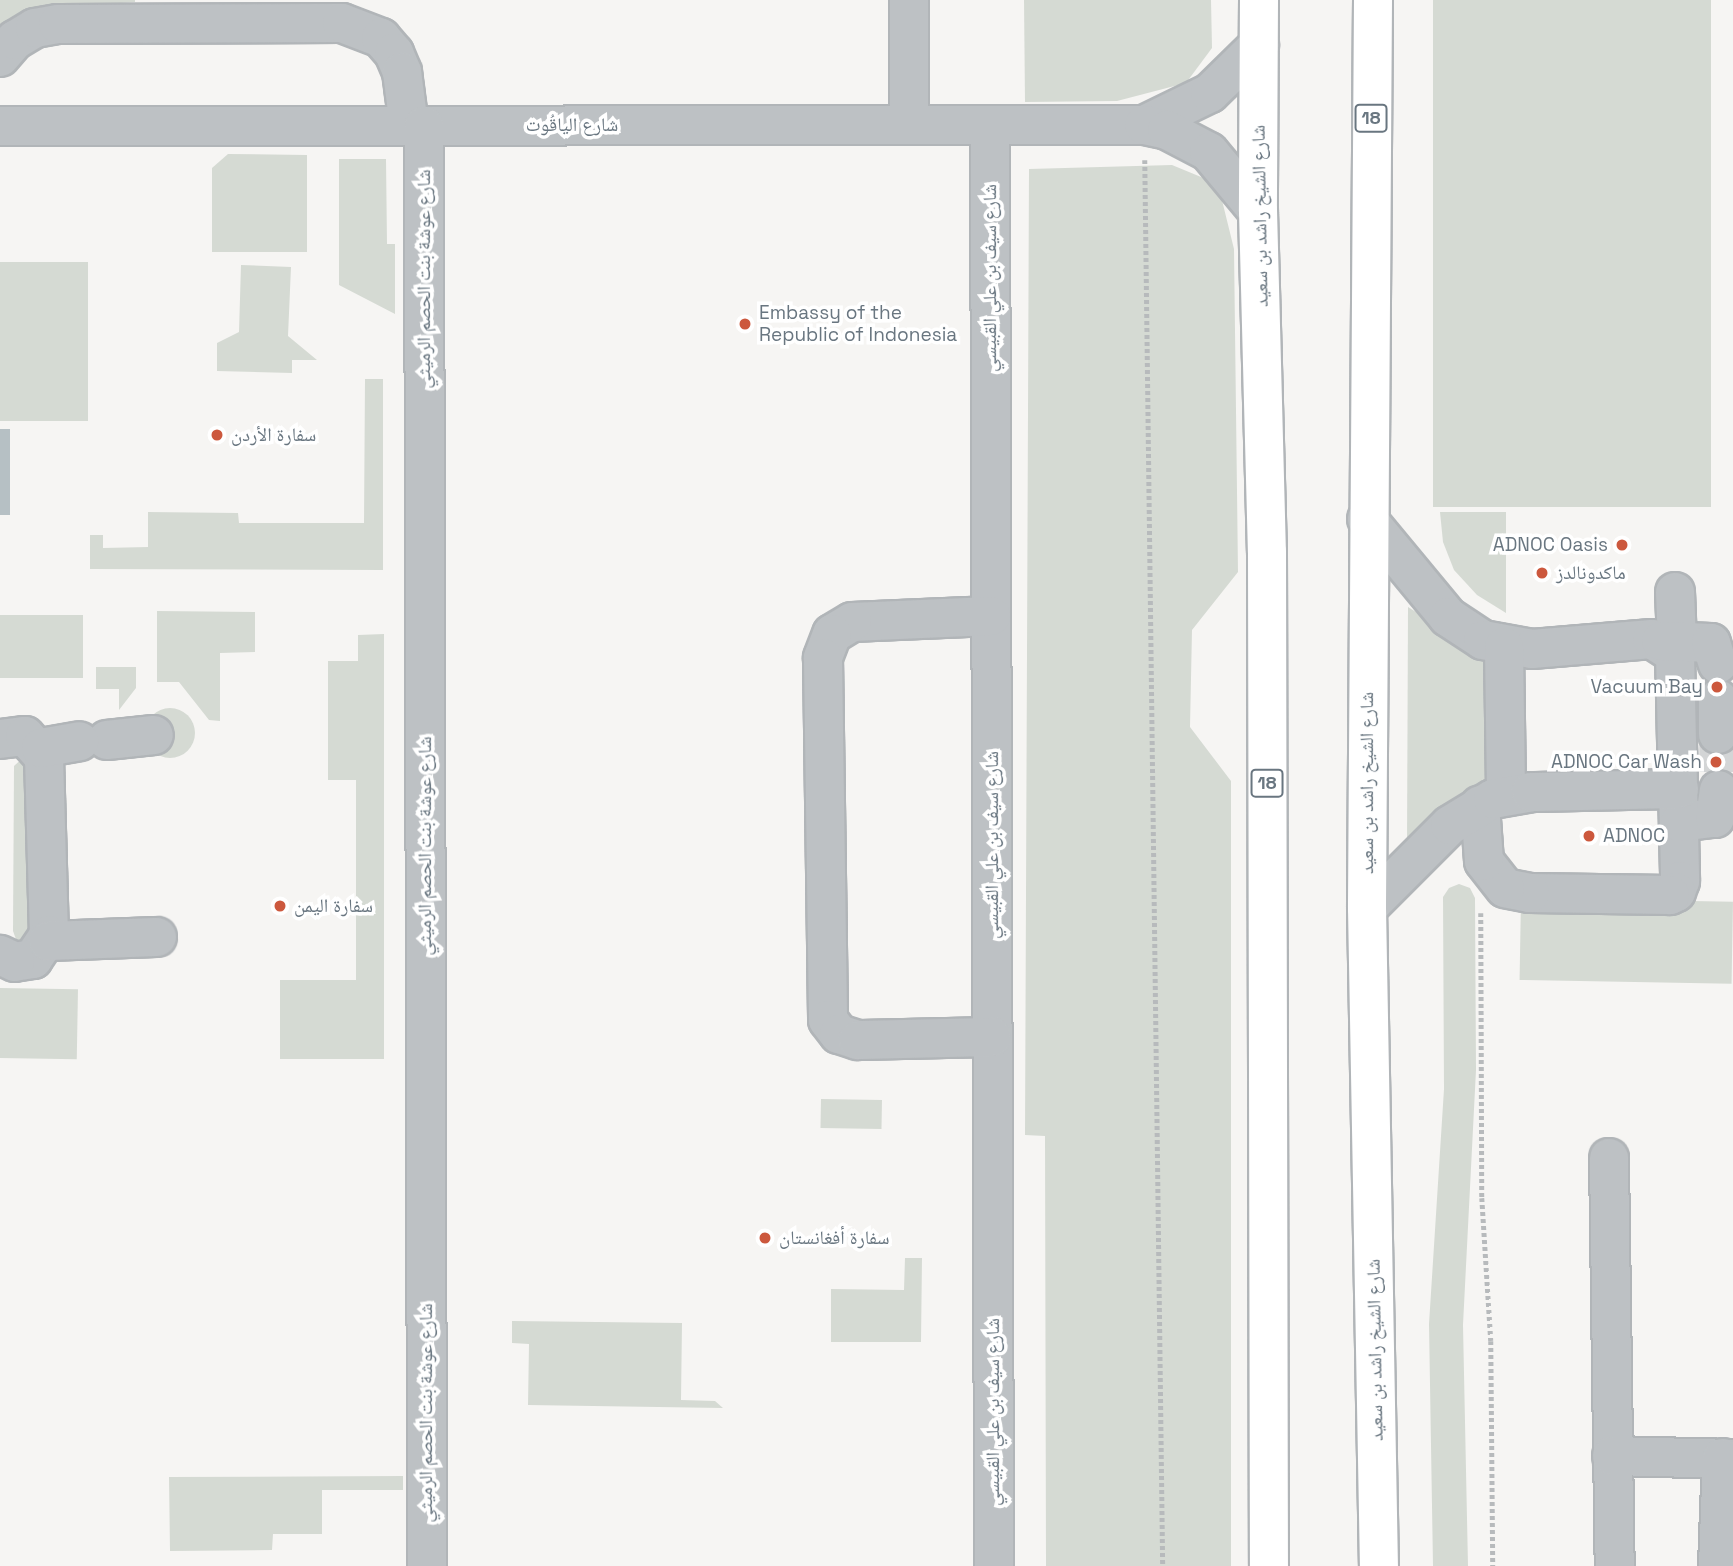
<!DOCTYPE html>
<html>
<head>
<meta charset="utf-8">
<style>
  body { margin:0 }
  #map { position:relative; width:1733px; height:1566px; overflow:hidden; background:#f6f5f3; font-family:"Space Grotesk","Noto Naskh Arabic",sans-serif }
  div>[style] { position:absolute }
  .green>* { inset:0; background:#d5dad3; transform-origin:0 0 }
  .round { border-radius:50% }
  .water>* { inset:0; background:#b6c0c4; transform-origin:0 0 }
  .minor-tunnel>* { height:38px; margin-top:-19px; transform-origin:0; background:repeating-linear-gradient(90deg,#d3d5d6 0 38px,transparent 0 57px) }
  .path>* { height:4.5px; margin-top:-2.25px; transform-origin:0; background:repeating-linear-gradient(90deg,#b7babc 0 3.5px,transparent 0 7px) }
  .roads { filter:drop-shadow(2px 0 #b1b5b8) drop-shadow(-2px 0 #b1b5b8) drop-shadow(0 2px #b1b5b8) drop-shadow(0 -2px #b1b5b8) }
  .minor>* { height:38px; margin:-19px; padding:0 19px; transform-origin:19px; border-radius:19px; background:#bdc1c4 }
  .major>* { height:38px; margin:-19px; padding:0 19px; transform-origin:19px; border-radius:19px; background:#fff }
  .dots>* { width:19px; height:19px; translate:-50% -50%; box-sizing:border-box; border:4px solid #fff; border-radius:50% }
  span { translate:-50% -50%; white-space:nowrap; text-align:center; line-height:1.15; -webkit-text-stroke:7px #fff; paint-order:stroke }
  .shield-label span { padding:2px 5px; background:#fff; border:2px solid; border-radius:5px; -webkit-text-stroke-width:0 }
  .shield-label { font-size:18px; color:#697680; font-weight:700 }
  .street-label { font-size:19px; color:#697680 }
  .poi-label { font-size:19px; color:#697680 }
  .left { translate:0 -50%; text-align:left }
  .right { translate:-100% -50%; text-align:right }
</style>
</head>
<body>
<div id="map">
  <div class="green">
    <i style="clip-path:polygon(0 0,135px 0,135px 2px,53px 8px,0 47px)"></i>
    <i style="clip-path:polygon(1024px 0,1211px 0,1212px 48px,1186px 83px,1117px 101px,1025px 102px)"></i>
    <i style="left:1433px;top:0;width:278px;height:507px"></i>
    <i style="clip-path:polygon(228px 154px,307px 155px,307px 252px,212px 252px,212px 168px)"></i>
    <i style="clip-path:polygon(339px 159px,386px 159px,387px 244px,395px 244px,395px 314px,339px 285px)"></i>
    <i style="clip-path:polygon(1172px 165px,1218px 184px,1234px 249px,1238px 572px,1192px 630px,1190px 727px,1231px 781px,1231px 1566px,1046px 1566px,1045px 1136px,1025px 1135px,1029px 169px)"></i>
    <i style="left:0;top:262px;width:88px;height:159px"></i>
    <i style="clip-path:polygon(241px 265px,291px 267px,288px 336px,317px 360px,292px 360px,292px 373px,217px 371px,217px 343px,239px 332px)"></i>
    <i style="clip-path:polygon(365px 379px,383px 379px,383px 570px,90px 569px,90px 535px,103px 535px,103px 548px,148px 547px,148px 512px,238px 513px,239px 523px,364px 523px)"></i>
    <i style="clip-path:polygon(1440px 512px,1506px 512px,1506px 613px,1477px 595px,1454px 570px,1443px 542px)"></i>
    <i style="clip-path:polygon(1408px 607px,1498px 663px,1499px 767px,1407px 847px)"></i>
    <i style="clip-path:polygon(157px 611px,255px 612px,255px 652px,220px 653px,220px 721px,209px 720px,179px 682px,157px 682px)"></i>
    <i style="left:0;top:615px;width:83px;height:63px"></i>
    <i style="clip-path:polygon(384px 634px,384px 1059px,280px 1059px,280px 980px,356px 980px,356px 780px,328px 780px,328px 661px,358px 661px,358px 635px)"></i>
    <i style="clip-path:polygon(96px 667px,136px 667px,136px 688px,119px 710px,119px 689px,96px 689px)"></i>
    <i class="round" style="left:145px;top:708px;width:50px;height:50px"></i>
    <i style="clip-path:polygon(27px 754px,48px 938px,17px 942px,13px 931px,14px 766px)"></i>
    <i style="clip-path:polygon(1459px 884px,1470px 888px,1475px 898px,1476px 1070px,1463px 1325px,1468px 1566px,1433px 1566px,1429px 1324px,1444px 1089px,1443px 897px,1449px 888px)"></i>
    <i style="left:1521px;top:898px;width:212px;height:82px;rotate:1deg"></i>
    <i style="left:0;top:988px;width:78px;height:70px;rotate:1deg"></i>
    <i style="left:821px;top:1099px;width:61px;height:29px;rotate:1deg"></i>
    <i style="clip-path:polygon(905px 1258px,922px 1258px,921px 1342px,831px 1342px,831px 1289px,904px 1290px)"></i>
    <i style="clip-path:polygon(512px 1321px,682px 1323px,681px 1400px,715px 1401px,723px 1408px,528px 1405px,529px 1344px,512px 1343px)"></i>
    <i style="clip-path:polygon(403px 1476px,403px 1490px,322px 1490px,322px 1534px,273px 1534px,272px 1550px,170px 1551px,169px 1477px)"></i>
  </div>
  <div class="water">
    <i style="left:0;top:429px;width:10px;height:86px"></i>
  </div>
  <div class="minor-tunnel">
    <i style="left:1718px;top:734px;width:56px;rotate:89deg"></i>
  </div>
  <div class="path">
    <i style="left:1145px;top:160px;width:1406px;rotate:89.27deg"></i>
    <i style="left:1481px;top:913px;width:285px;rotate:89.8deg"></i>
    <i style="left:1482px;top:1198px;width:143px;rotate:86.4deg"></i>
    <i style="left:1491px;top:1341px;width:225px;rotate:89.5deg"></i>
  </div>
  <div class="roads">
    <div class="minor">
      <i style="left:0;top:57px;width:23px;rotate:-49deg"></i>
      <i style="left:15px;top:40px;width:23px;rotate:-31deg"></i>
      <i style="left:35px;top:28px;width:23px;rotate:-10deg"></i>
      <i style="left:58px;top:24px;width:284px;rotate:-0.2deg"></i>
      <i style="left:342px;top:23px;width:42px;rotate:21deg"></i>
      <i style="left:381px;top:38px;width:20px;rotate:49deg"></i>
      <i style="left:394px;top:53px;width:21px;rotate:67deg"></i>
      <i style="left:402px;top:72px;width:54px;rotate:82.6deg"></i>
      <i style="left:909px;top:125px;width:125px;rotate:-90deg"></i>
      <i style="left:990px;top:125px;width:1441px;rotate:89.84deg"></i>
      <i style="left:1144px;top:125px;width:73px;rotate:-25.9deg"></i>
      <i style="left:1210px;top:93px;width:69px;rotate:-44.4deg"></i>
      <i style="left:0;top:126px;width:1144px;rotate:-0.05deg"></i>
      <i style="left:1144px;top:125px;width:24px;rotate:12deg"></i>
      <i style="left:1167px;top:130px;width:47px;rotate:27.6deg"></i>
      <i style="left:1209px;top:152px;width:77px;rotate:50.3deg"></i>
      <i style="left:424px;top:126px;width:1440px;rotate:89.88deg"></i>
      <i style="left:1367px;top:519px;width:127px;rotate:50.4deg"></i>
      <i style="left:1448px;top:617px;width:42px;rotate:33.3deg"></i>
      <i style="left:1483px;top:640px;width:50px;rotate:10.4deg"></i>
      <i style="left:1532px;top:649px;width:120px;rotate:-4.8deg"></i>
      <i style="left:1652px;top:639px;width:27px;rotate:33deg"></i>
      <i style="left:1675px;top:654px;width:227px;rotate:88.7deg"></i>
      <i style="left:1680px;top:881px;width:12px;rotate:110deg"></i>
      <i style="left:1676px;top:892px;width:7px;rotate:153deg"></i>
      <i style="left:1670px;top:895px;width:140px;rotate:-179.2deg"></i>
      <i style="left:1530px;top:893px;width:25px;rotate:-169deg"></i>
      <i style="left:1505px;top:888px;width:34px;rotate:-128deg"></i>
      <i style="left:1484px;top:861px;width:56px;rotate:-94.1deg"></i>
      <i style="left:1675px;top:592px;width:49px;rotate:87.7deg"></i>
      <i style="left:991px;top:616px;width:139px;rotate:177.5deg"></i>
      <i style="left:852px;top:622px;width:23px;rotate:149deg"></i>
      <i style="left:832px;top:634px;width:26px;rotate:111deg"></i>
      <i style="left:823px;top:658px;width:362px;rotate:89.2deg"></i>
      <i style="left:828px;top:1020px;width:18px;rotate:52deg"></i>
      <i style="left:839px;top:1034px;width:20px;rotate:18deg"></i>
      <i style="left:858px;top:1040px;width:134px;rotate:-1.3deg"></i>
      <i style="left:1661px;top:641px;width:50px;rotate:2.3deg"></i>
      <i style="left:1711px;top:643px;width:22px;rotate:72deg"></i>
      <i style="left:1504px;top:647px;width:148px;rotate:89.2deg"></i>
      <i style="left:1718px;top:699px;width:35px;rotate:90deg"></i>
      <i style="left:0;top:739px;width:25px;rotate:-7deg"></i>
      <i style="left:25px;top:736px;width:28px;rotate:48deg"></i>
      <i style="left:44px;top:757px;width:178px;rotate:88.4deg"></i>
      <i style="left:49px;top:935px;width:29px;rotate:124deg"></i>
      <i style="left:33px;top:959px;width:18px;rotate:171deg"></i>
      <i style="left:15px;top:962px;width:17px;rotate:-155deg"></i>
      <i style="left:107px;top:740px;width:47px;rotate:-6.1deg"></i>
      <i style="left:41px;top:748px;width:39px;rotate:-10deg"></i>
      <i style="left:1680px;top:822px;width:35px;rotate:-7deg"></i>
      <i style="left:1715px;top:818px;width:28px;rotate:-82deg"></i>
      <i style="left:1367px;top:908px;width:117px;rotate:-45deg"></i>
      <i style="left:1450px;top:825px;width:50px;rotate:-31.2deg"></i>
      <i style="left:1493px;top:799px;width:39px;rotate:-10deg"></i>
      <i style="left:1531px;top:792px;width:148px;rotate:-1.2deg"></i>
      <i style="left:48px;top:941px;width:109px;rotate:-2.1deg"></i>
      <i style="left:1609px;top:1158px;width:408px;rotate:89.2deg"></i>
      <i style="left:1612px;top:1456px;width:121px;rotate:1.4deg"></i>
      <i style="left:1718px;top:1566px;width:108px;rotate:-87.9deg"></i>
    </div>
    <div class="major">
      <i style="left:1259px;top:0;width:211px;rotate:90.3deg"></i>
      <i style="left:1258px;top:211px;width:341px;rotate:88.5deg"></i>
      <i style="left:1267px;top:552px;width:1014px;rotate:89.89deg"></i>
      <i style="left:1373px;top:0;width:908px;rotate:90.38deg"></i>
      <i style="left:1367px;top:908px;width:658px;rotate:88.96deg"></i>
    </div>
  </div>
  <div class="dots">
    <i style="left:745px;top:324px;background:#cc583d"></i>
    <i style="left:217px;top:435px;background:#cc583d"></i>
    <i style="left:1622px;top:545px;background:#cc583d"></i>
    <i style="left:1542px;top:573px;background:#cc583d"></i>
    <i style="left:1717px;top:687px;background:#cc583d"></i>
    <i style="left:1716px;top:762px;background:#cc583d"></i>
    <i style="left:1589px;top:836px;background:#cc583d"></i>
    <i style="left:280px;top:906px;background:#cc583d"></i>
    <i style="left:765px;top:1238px;background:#cc583d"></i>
  </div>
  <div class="shield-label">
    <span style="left:1371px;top:118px">18</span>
    <span style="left:1267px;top:783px">18</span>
  </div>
  <div class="street-label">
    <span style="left:572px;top:125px">شارع الياقُوت</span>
    <span style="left:1260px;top:216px;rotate:-91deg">شارع الشيخ راشد بن سعيد</span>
    <span style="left:990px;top:278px;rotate:-90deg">شارع سيف بن علي القبيسي</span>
    <span style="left:424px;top:279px;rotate:-90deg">شارع عوشة بنت الحصم الرميثي</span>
    <span style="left:1367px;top:783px;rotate:-90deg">شارع الشيخ راشد بن سعيد</span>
    <span style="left:992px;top:845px;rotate:-90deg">شارع سيف بن علي القبيسي</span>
    <span style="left:425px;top:846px;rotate:-90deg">شارع عوشة بنت الحصم الرميثي</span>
    <span style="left:1375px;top:1350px;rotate:-91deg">شارع الشيخ راشد بن سعيد</span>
    <span style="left:993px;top:1412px;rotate:-90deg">شارع سيف بن علي القبيسي</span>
    <span style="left:426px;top:1413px;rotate:-90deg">شارع عوشة بنت الحصم الرميثي</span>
  </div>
  <div class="poi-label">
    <span class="left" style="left:759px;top:324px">Embassy of the<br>Republic of Indonesia</span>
    <span class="left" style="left:231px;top:435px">سفارة الأردن</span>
    <span class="right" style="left:1608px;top:545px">ADNOC Oasis</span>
    <span class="left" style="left:1556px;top:573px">ماكدونالدز</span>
    <span class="right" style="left:1703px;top:687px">Vacuum Bay</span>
    <span class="right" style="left:1702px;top:762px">ADNOC Car Wash</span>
    <span class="left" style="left:1603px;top:836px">ADNOC</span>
    <span class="left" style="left:294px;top:906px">سفارة اليمن</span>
    <span class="left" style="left:779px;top:1238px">سفارة أفغانستان</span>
  </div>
</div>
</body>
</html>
